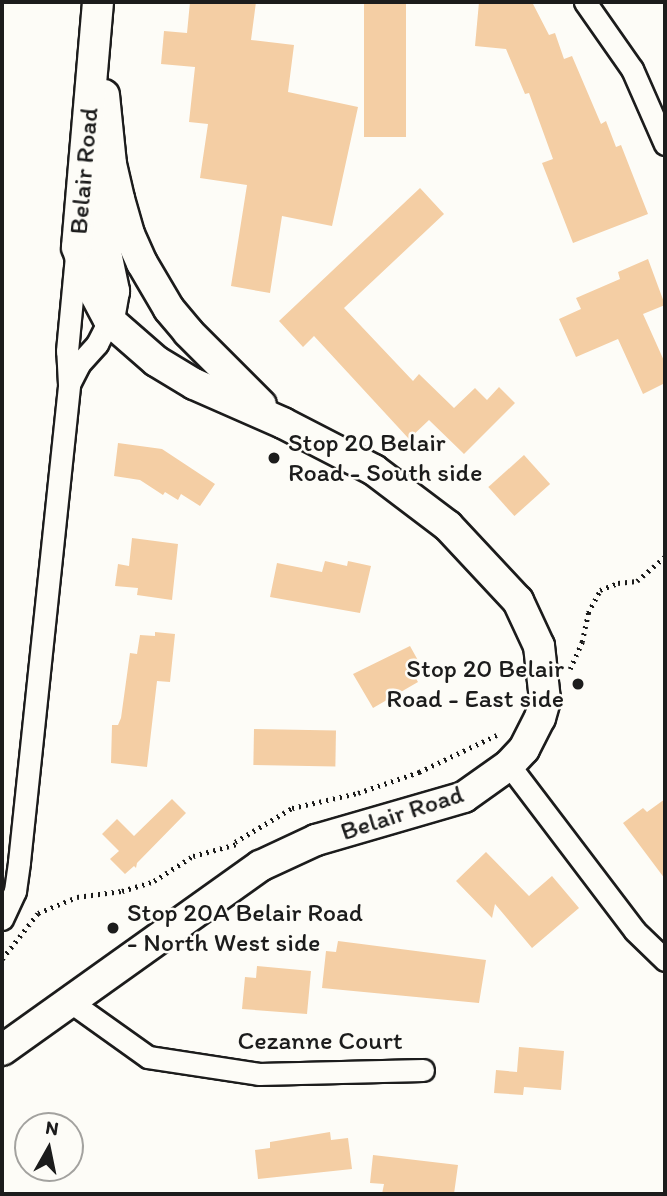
<!DOCTYPE html>
<html>
<head>
<meta charset="utf-8">
<style>
  body { margin:0 }
  #map { position:relative; width:667px; height:1196px; overflow:hidden; background:#fdfcf7; font-family:Itim,sans-serif }
  div>[style] { position:absolute }
  .building>* { inset:0; background:#f4cea4; transform-origin:0 0 }
  .path>* { height:4.5px; margin-top:-2.25px; transform-origin:0; background:repeating-linear-gradient(90deg,#1c1c1c 0 2px,transparent 0 7px) }
  .roads { filter:drop-shadow(2px 0 #1c1c1c) drop-shadow(-2px 0 #1c1c1c) drop-shadow(0 2px #1c1c1c) drop-shadow(0 -2px #1c1c1c) }
  .street>* { height:21px; margin:-10.5px; padding:0 10.5px; transform-origin:10.5px; border-radius:10.5px; background:#fdfcf7 }
  .secondary>* { height:30px; margin:-15px; padding:0 15px; transform-origin:15px; border-radius:15px; background:#fdfcf7 }
  .dots>* { width:19px; height:19px; translate:-50% -50%; box-sizing:border-box; border:4px solid #fdfcf7; border-radius:50% }
  span { translate:-50% -50%; white-space:nowrap; text-align:center; line-height:1.15; -webkit-text-stroke:5px #fdfcf7; paint-order:stroke }
  .street-label { font-size:26px; color:#1c1c1c }
  .poi-label { font-size:26px; color:#1c1c1c }
  .left { translate:0 -50%; text-align:left }
  .right { translate:-100% -50%; text-align:right }
  .frame { position:absolute; inset:0; border:4px solid #1c1c1c; pointer-events:none }
  .north { position:absolute; left:14px; top:1112px; width:70px; height:70px; box-sizing:border-box; background:#fdfcf7; border:2px solid #a3a29f; border-radius:50%; rotate:9deg; font-size:19px; font-weight:700; line-height:28px; text-align:center; color:#1c1c1c }
  .north::after { content:''; display:block; margin:auto; width:24px; height:32px; background:#1c1c1c; clip-path:polygon(50% 0,100% 100%,50% 72%,0 100%) }
</style>
</head>
<body>
<div id="map">
  <div class="building">
    <i style="clip-path:polygon(190px 2px,256px 2px,251px 40px,294px 45px,288px 92px,358px 107px,332px 226px,282px 216px,270px 293px,231px 286px,247px 185px,200px 178px,208px 124px,189px 122px,195px 67px,161px 64px,164px 31px,187px 33px)"></i>
    <i style="left:364px;top:2px;width:42px;height:135px"></i>
    <i style="clip-path:polygon(479px 2px,532px 2px,549px 35px,555px 33px,564px 59px,572px 56px,601px 124px,606px 121px,616px 147px,621px 145px,648px 214px,573px 243px,542px 163px,553px 159px,529px 93px,525px 94px,506px 49px,475px 46px)"></i>
    <i style="clip-path:polygon(420px 188px,444px 214px,344px 308px,413px 381px,419px 374px,454px 408px,475px 388px,487px 400px,499px 387px,515px 403px,464px 454px,429px 420px,409px 439px,314px 336px,303px 347px,279px 321px)"></i>
    <i style="clip-path:polygon(648px 259px,665px 305px,643px 314px,665px 363px,665px 383px,643px 394px,618px 339px,576px 357px,559px 319px,581px 309px,576px 298px,620px 279px,618px 272px)"></i>
    <i style="clip-path:polygon(118px 443px,162px 449px,215px 484px,200px 506px,181px 494px,178px 500px,165px 492px,163px 495px,140px 480px,114px 476px)"></i>
    <i style="left:524px;top:455px;width:39px;height:48px;rotate:48deg"></i>
    <i style="clip-path:polygon(132px 538px,178px 544px,172px 600px,137px 595px,138px 588px,115px 586px,118px 564px,129px 566px)"></i>
    <i style="clip-path:polygon(325px 561px,347px 566px,348px 561px,371px 566px,360px 613px,270px 597px,277px 563px,322px 572px)"></i>
    <i style="clip-path:polygon(155px 632px,175px 634px,170px 682px,157px 681px,147px 767px,111px 763px,112px 725px,118px 725px,121px 718px,130px 653px,137px 654px,140px 635px,155px 636px)"></i>
    <i style="clip-path:polygon(410px 646px,420px 664px,411px 670px,418px 682px,373px 708px,353px 674px)"></i>
    <i style="left:254px;top:729px;width:82px;height:36px;rotate:1deg"></i>
    <i style="clip-path:polygon(172px 799px,186px 813px,137px 863px,136px 868px,134px 866px,125px 874px,110px 859px,119px 851px,102px 834px,117px 819px,134px 836px)"></i>
    <i style="clip-path:polygon(665px 799px,665px 879px,623px 823px,643px 808px,647px 812px)"></i>
    <i style="clip-path:polygon(486px 852px,529px 896px,552px 876px,579px 908px,532px 948px,495px 904px,492px 918px,456px 881px)"></i>
    <i style="clip-path:polygon(338px 941px,486px 960px,479px 1003px,322px 988px,326px 951px,336px 952px)"></i>
    <i style="clip-path:polygon(257px 966px,311px 971px,307px 1014px,242px 1009px,245px 977px,256px 978px)"></i>
    <i style="clip-path:polygon(519px 1047px,564px 1051px,561px 1090px,524px 1087px,523px 1095px,494px 1093px,496px 1070px,517px 1072px)"></i>
    <i style="clip-path:polygon(330px 1132px,331px 1140px,348px 1138px,352px 1169px,258px 1179px,255px 1150px,270px 1148px,270px 1142px)"></i>
    <i style="clip-path:polygon(373px 1155px,458px 1165px,454px 1194px,382px 1194px,384px 1184px,370px 1183px)"></i>
  </div>
  <div class="path">
    <i style="left:570px;top:669px;width:30px;rotate:-66deg"></i>
    <i style="left:582px;top:642px;width:30px;rotate:-78deg"></i>
    <i style="left:588px;top:613px;width:26px;rotate:-62deg"></i>
    <i style="left:600px;top:590px;width:19px;rotate:-21deg"></i>
    <i style="left:618px;top:583px;width:19px;rotate:-6deg"></i>
    <i style="left:637px;top:581px;width:37px;rotate:-41deg"></i>
    <i style="left:235px;top:842px;width:66px;rotate:-30.8deg"></i>
    <i style="left:292px;top:808px;width:68px;rotate:-12.8deg"></i>
    <i style="left:358px;top:793px;width:65px;rotate:-19deg"></i>
    <i style="left:419px;top:772px;width:86px;rotate:-25.4deg"></i>
    <i style="left:2px;top:959px;width:58px;rotate:-52deg"></i>
    <i style="left:38px;top:913px;width:42px;rotate:-22.3deg"></i>
    <i style="left:77px;top:897px;width:45px;rotate:-7.6deg"></i>
    <i style="left:122px;top:891px;width:34px;rotate:-17deg"></i>
    <i style="left:154px;top:881px;width:46px;rotate:-32.7deg"></i>
    <i style="left:193px;top:856px;width:46px;rotate:-15.3deg"></i>
  </div>
  <div class="roads">
    <div class="street">
      <i style="left:585px;top:2px;width:82px;rotate:55deg"></i>
      <i style="left:632px;top:69px;width:82px;rotate:66.3deg"></i>
      <i style="left:69px;top:384px;width:22px;rotate:-63deg"></i>
      <i style="left:79px;top:364px;width:27px;rotate:-48deg"></i>
      <i style="left:97px;top:344px;width:27px;rotate:-63deg"></i>
      <i style="left:509px;top:765px;width:208px;rotate:52.8deg"></i>
      <i style="left:635px;top:931px;width:42px;rotate:44deg"></i>
      <i style="left:2px;top:919px;width:31px;rotate:-65deg"></i>
      <i style="left:15px;top:891px;width:29px;rotate:-82deg"></i>
      <i style="left:19px;top:862px;width:481px;rotate:-84deg"></i>
      <i style="left:69px;top:384px;width:33px;rotate:-93deg"></i>
      <i style="left:67px;top:351px;width:96px;rotate:-84.6deg"></i>
      <i style="left:68px;top:1000px;width:98px;rotate:35.5deg"></i>
      <i style="left:148px;top:1057px;width:112px;rotate:8.7deg"></i>
      <i style="left:259px;top:1074px;width:164px;rotate:-1.4deg"></i>
    </div>
    <div class="secondary">
      <i style="left:104px;top:95px;width:69px;rotate:84.2deg"></i>
      <i style="left:111px;top:164px;width:36px;rotate:77deg"></i>
      <i style="left:119px;top:199px;width:36px;rotate:74deg"></i>
      <i style="left:129px;top:234px;width:32px;rotate:66deg"></i>
      <i style="left:142px;top:263px;width:53px;rotate:59.6deg"></i>
      <i style="left:169px;top:309px;width:30px;rotate:50deg"></i>
      <i style="left:188px;top:332px;width:103px;rotate:45deg"></i>
      <i style="left:103px;top:184px;width:35px;rotate:97deg"></i>
      <i style="left:99px;top:219px;width:74px;rotate:78.2deg"></i>
      <i style="left:114px;top:291px;width:29px;rotate:100deg"></i>
      <i style="left:2px;top:1050px;width:317px;rotate:-35.5deg"></i>
      <i style="left:260px;top:866px;width:62px;rotate:-24.9deg"></i>
      <i style="left:316px;top:840px;width:154px;rotate:-16.2deg"></i>
      <i style="left:464px;top:797px;width:55px;rotate:-35.4deg"></i>
      <i style="left:509px;top:765px;width:22px;rotate:-47deg"></i>
      <i style="left:524px;top:749px;width:35px;rotate:-63deg"></i>
      <i style="left:540px;top:718px;width:19px;rotate:-74deg"></i>
      <i style="left:545px;top:700px;width:54px;rotate:-96.3deg"></i>
      <i style="left:539px;top:646px;width:50px;rotate:-115deg"></i>
      <i style="left:518px;top:601px;width:103px;rotate:-133deg"></i>
      <i style="left:448px;top:526px;width:93px;rotate:-142.9deg"></i>
      <i style="left:374px;top:470px;width:102px;rotate:-152.7deg"></i>
      <i style="left:283px;top:423px;width:97px;rotate:-156.3deg"></i>
      <i style="left:194px;top:384px;width:44px;rotate:-148.8deg"></i>
      <i style="left:156px;top:361px;width:62px;rotate:-138.9deg"></i>
      <i style="left:109px;top:320px;width:40px;rotate:-118deg"></i>
      <i style="left:90px;top:285px;width:40px;rotate:-108.9deg"></i>
      <i style="left:77px;top:247px;width:246px;rotate:-85.1deg"></i>
    </div>
  </div>
  <div class="dots">
    <i style="left:274px;top:458px;background:#1c1c1c"></i>
    <i style="left:578px;top:684px;background:#1c1c1c"></i>
    <i style="left:113px;top:928px;background:#1c1c1c"></i>
  </div>
  <div class="street-label">
    <span style="left:84px;top:171px;rotate:-85deg">Belair Road</span>
    <span style="left:402px;top:813px;rotate:-18deg">Belair Road</span>
    <span style="left:320px;top:1041px">Cezanne Court</span>
  </div>
  <div class="poi-label">
    <span class="left" style="left:288px;top:458px">Stop 20 Belair<br>Road - South side</span>
    <span class="right" style="left:564px;top:684px">Stop 20 Belair<br>Road - East side</span>
    <span class="left" style="left:127px;top:928px">Stop 20A Belair Road<br>- North West side</span>
  </div>
  <div class="frame"></div>
  <div class="north">N</div>
</div>
</body>
</html>
